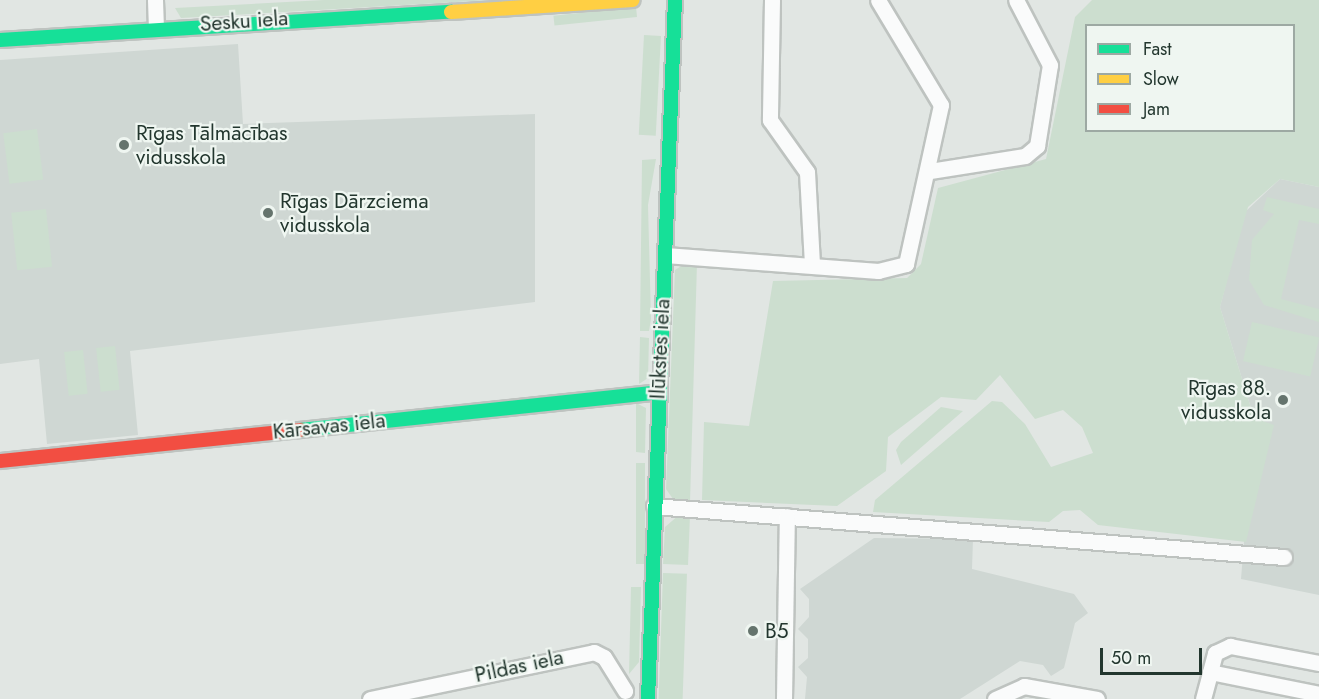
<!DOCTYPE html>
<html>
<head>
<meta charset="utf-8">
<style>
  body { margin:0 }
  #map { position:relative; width:1319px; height:699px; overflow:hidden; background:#e1e6e3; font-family:Jost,sans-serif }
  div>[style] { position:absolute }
  .built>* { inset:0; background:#cfd7d3 }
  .green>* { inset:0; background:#ccdecf; transform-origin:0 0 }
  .roads { filter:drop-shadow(2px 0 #bec3c0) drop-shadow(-2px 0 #bec3c0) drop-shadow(0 2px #bec3c0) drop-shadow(0 -2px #bec3c0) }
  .street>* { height:15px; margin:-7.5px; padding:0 7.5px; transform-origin:7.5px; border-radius:7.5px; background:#fafbfb }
  .fast>* { height:14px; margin:-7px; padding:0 7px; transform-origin:7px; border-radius:7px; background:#16e098 }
  .slow>* { height:14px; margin:-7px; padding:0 7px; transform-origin:7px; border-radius:7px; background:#ffcf43 }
  .jam>* { height:14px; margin:-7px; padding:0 7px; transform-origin:7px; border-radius:7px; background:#f24e42 }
  .dots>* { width:16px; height:16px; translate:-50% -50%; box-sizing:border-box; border:3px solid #eff6f1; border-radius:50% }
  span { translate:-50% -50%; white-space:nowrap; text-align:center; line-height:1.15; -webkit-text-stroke:4.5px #eff6f1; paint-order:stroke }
  .street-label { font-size:21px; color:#22362e }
  .poi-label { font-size:21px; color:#22362e }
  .left { translate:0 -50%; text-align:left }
  .right { translate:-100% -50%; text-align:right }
  .legend { position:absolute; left:1085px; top:24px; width:210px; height:108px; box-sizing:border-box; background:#eff6f1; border:2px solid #9da9a3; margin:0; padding:8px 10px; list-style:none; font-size:18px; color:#22362e }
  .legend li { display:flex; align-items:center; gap:12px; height:30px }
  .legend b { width:30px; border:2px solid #9da9a3 }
  .scale { position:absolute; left:1100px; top:648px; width:102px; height:27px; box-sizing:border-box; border:3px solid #22362e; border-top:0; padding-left:8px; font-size:18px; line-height:21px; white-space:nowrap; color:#22362e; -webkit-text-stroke:4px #eff6f1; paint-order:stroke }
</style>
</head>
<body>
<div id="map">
  <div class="built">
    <i style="clip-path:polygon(238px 44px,243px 124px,535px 114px,535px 302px,130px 351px,138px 435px,47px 444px,39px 359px,0 364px,0 60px)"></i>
    <i style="clip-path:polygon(1280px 179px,1319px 187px,1319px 595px,1241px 579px,1254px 418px,1220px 307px,1244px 213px)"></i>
    <i style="clip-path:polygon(874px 538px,973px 539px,972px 569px,1074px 594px,1088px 613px,1075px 623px,1064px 668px,1051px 676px,1043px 665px,1020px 661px,960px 699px,805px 699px,807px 677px,798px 667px,808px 658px,808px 639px,798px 629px,809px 617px,809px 599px,800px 589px)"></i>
  </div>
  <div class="green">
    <i style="clip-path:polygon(324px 0,491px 0,181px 18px,175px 8px)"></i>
    <i style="clip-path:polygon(evenodd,1092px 0,1319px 0,1319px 187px,1280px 179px,1248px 207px,1220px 307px,1254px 418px,1274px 425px,1246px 542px,1098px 525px,1080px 510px,1063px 511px,1049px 522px,873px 512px,875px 500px,992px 401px,1002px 402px,1025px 424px,1051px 467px,1093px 453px,1082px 427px,1063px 410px,1035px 419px,1000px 375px,976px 400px,941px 397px,888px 437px,886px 471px,837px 506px,702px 500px,704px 422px,749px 426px,773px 281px,907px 278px,921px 264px,938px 188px,1046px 159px,1075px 17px,1092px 0,1086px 26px,1294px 26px,1294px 130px,1086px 130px,1086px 26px)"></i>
    <i style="left:636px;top:7px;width:10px;height:83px;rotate:84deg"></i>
    <i style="left:644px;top:35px;width:17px;height:100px;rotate:3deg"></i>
    <i style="left:37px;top:129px;width:51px;height:34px;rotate:83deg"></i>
    <i style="clip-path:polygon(656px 159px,648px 205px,651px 319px,649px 331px,640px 331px,642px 160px)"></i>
    <i style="clip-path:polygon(1267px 197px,1319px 209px,1319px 224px,1299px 220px,1281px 299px,1319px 309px,1319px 322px,1264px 305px,1249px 280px,1252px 240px,1274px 214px,1263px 210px)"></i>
    <i style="left:46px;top:209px;width:58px;height:35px;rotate:84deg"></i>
    <i style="clip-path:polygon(686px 263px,697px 263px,690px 502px,673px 499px,666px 489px,675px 270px)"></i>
    <i style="left:1252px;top:322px;width:69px;height:40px;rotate:13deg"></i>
    <i style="clip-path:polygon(640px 337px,649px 338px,648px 378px,639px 384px)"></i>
    <i style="left:115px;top:346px;width:44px;height:19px;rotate:84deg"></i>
    <i style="left:83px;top:350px;width:44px;height:19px;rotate:84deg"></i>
    <i style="clip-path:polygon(636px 403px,646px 408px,645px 453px,636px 452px)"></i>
    <i style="clip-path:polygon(941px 407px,963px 411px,901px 465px,896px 450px,901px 442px)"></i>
    <i style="left:636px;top:463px;width:9px;height:101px"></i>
    <i style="clip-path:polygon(679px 515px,690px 515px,688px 565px,663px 564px,665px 527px)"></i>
    <i style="left:663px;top:573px;width:24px;height:126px;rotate:2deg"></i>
    <i style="clip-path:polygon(631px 587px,641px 587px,639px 662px,629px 674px)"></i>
  </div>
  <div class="roads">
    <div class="street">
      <i style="left:155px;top:0;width:26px;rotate:88deg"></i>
      <i style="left:772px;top:0;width:120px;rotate:91deg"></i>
      <i style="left:770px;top:120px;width:64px;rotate:54.6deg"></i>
      <i style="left:807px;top:172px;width:92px;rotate:86.9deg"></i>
      <i style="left:930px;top:171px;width:96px;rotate:-9deg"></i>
      <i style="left:1025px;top:156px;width:16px;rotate:-40deg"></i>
      <i style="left:1037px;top:146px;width:82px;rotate:-80.9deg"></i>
      <i style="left:1050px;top:65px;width:73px;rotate:-117.6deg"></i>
      <i style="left:665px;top:255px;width:214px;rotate:4.3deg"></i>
      <i style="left:878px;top:271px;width:29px;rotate:-14deg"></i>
      <i style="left:906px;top:264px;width:163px;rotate:-77.6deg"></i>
      <i style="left:941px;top:105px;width:122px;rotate:-121deg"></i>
      <i style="left:654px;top:506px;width:632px;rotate:4.63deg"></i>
      <i style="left:1210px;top:672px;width:20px;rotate:-75deg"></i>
      <i style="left:1215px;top:653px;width:17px;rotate:-25deg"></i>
      <i style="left:1230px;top:646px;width:91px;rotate:10.8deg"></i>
      <i style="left:370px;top:699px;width:229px;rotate:-11.8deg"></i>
      <i style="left:594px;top:652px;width:11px;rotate:27deg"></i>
      <i style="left:604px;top:657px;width:40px;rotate:58deg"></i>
      <i style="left:784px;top:699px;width:183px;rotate:-89.1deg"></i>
      <i style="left:995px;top:699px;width:32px;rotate:-24deg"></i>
      <i style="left:1024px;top:686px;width:74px;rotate:10.1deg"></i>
      <i style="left:1203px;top:699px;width:28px;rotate:-75deg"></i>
      <i style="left:1210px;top:672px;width:111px;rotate:11.4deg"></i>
    </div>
    <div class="fast">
      <i style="left:0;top:40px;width:452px;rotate:-3.6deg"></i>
      <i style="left:300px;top:430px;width:361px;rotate:-6deg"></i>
      <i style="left:648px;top:699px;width:700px;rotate:-87.79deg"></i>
    </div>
    <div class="slow">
      <i style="left:451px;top:12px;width:182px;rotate:-3.8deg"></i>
    </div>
    <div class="jam">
      <i style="left:0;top:461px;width:302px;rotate:-5.9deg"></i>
    </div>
  </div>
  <div class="dots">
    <i style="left:124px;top:145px;background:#65746d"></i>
    <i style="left:268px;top:213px;background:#65746d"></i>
    <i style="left:1283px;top:400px;background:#65746d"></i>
    <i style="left:753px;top:631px;background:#65746d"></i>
  </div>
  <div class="street-label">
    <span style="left:244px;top:21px;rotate:-4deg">Sesku iela</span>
    <span style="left:660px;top:349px;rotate:-87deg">Ilūkstes iela</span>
    <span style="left:329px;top:426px;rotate:-6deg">Kārsavas iela</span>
    <span style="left:519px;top:666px;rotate:-12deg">Pildas iela</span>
  </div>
  <div class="poi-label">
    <span class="left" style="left:136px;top:145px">Rīgas Tālmācības<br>vidusskola</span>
    <span class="left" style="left:280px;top:213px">Rīgas Dārzciema<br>vidusskola</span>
    <span class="right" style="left:1271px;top:400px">Rīgas 88.<br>vidusskola</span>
    <span class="left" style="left:765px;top:631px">B5</span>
  </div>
  <ul class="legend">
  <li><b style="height:8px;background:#16e098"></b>Fast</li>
  <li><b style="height:8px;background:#ffcf43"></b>Slow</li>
  <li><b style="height:8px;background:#f24e42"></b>Jam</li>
  </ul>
  <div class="scale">50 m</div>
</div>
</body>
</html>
